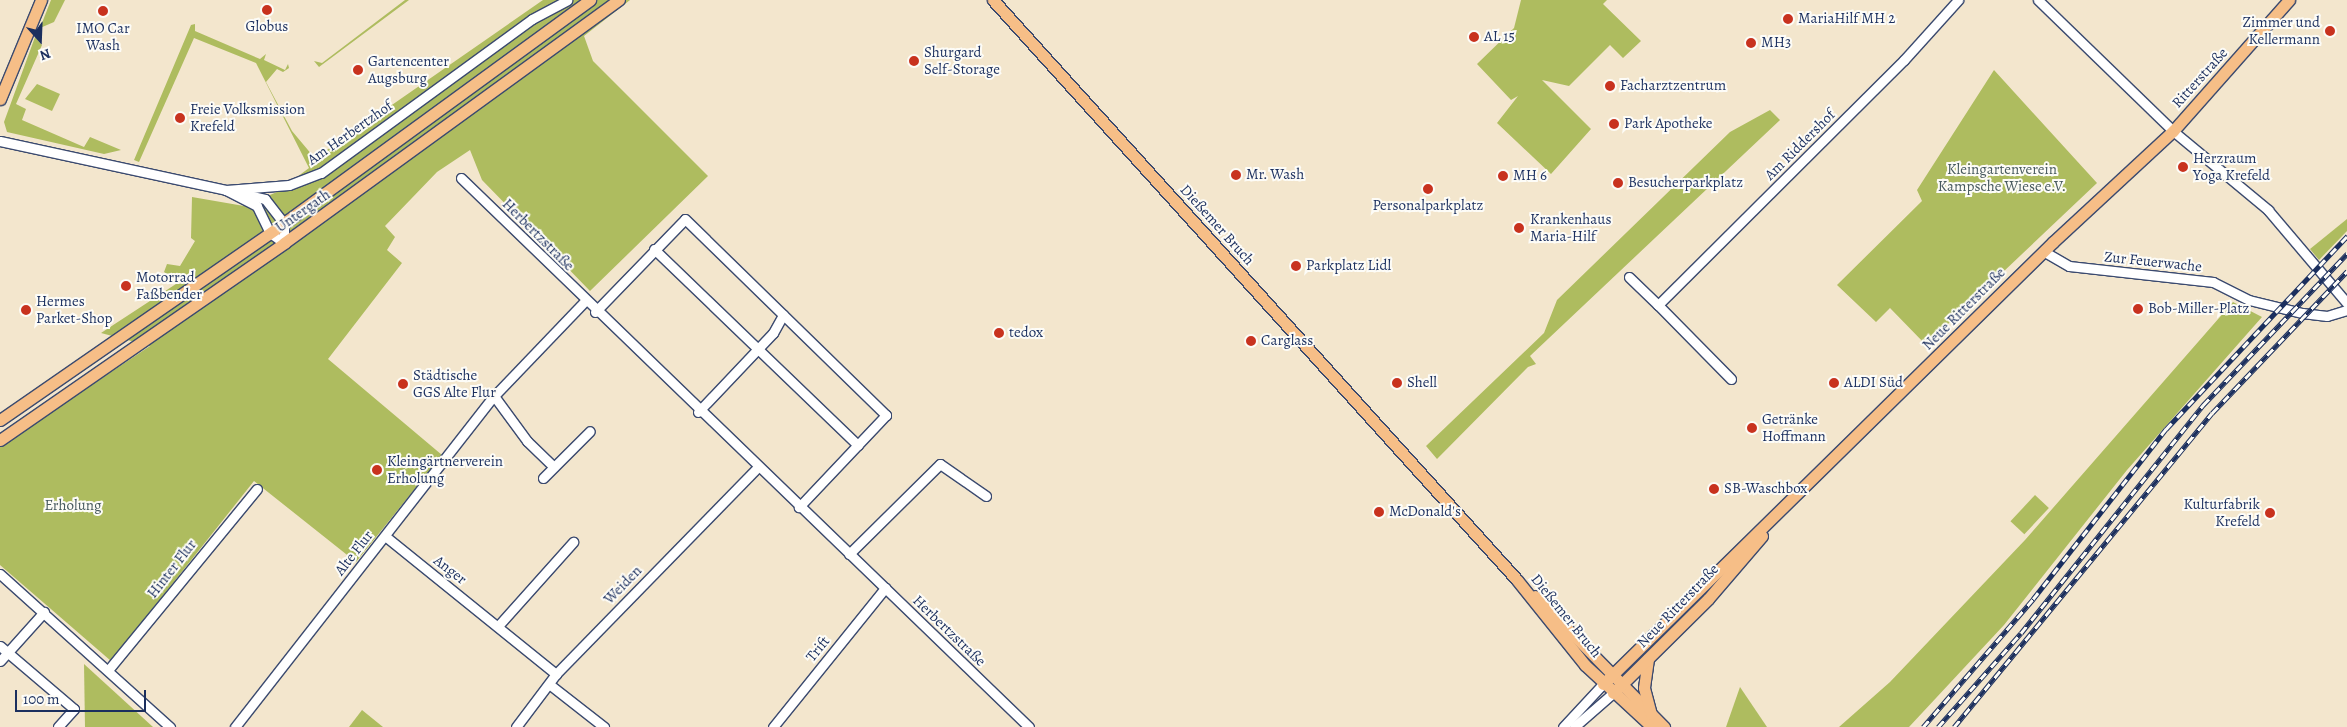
<!DOCTYPE html>
<html>
<head>
<meta charset="utf-8">
<style>
  body { margin:0 }
  #map { position:relative; width:2347px; height:727px; overflow:hidden; background:#f3e6cd; font-family:Alegreya,serif }
  div>[style] { position:absolute }
  .green>* { inset:0; background:#aebc5f; transform-origin:0 0 }
  .roads { filter:drop-shadow(1px 0 #3b4a6f) drop-shadow(-1px 0 #3b4a6f) drop-shadow(0 1px #3b4a6f) drop-shadow(0 -1px #3b4a6f) }
  .minor>* { height:9px; margin:-4.5px; padding:0 4.5px; transform-origin:4.5px; border-radius:4.5px; background:#fff }
  .major>* { height:11px; margin:-5.5px; padding:0 5.5px; transform-origin:5.5px; border-radius:5.5px; background:#f6be87 }
  .rail>* { height:4.5px; margin-top:-2.25px; transform-origin:0; background:repeating-linear-gradient(90deg,#fdfcf7 0 8px,#1b2f5e 0 16px); box-sizing:border-box; border-block:1px solid #1b2f5e }
  .dots>* { width:14px; height:14px; translate:-50% -50%; box-sizing:border-box; border:2px solid #fdfcf7; border-radius:50% }
  span { translate:-50% -50%; white-space:nowrap; text-align:center; line-height:1.15; -webkit-text-stroke:4px #fdfcf7; paint-order:stroke }
  .poi-label { font-size:15px; color:#1b2f5e }
  .left { translate:0 -50%; text-align:left }
  .right { translate:-100% -50%; text-align:right }
  .street-label { font-size:15px; color:#1b2f5e }
  .park-label { font-size:15px; color:#47595e }
  .north { position:absolute; left:15px; top:15px; width:50px; height:50px; -webkit-text-stroke:4px #fdfcf7; paint-order:stroke; rotate:160deg; font-size:14px; font-weight:700; line-height:20px; text-align:center; color:#1b2f5e }
  .north::after { content:''; display:block; margin:auto; width:18px; height:22px; background:#1b2f5e; clip-path:polygon(50% 0,100% 100%,50% 72%,0 100%) }
  .scale { position:absolute; left:15px; top:690px; width:131px; height:22px; box-sizing:border-box; border:2px solid #1b2f5e; border-top:0; padding-left:6px; font-size:15px; line-height:18px; white-space:nowrap; color:#1b2f5e; -webkit-text-stroke:4px #fdfcf7; paint-order:stroke }
</style>
</head>
<body>
<div id="map">
  <div class="green">
    <i style="clip-path:polygon(51px 0,65px 0,54px 22px,40px 28px)"></i>
    <i style="clip-path:polygon(405px 0,409px 0,319px 67px,314px 61px,322px 63px)"></i>
    <i style="clip-path:polygon(543px 0,630px 0,584px 36px,593px 61px,708px 176px,590px 291px,482px 180px,470px 150px,437px 172px,385px 226px,395px 237px,387px 250px,402px 263px,328px 359px,442px 455px,356px 562px,254px 481px,111px 661px,0 565px,0 446px,150px 346px,101px 333px,179px 282px,164px 272px,167px 264px,180px 266px,195px 241px,191px 238px,192px 197px,244px 206px,277px 192px,309px 168px,256px 63px,194px 38px,139px 162px,134px 160px,191px 25px,195px 24px,195px 31px,260px 59px,266px 54px,264px 60px,285px 70px,288px 64px,289px 68px,283px 72px,277px 69px,266px 82px,292px 131px,318px 162px,327px 150px)"></i>
    <i style="clip-path:polygon(1521px 0,1607px 0,1603px 4px,1641px 41px,1623px 58px,1610px 45px,1569px 86px,1542px 80px,1591px 129px,1551px 174px,1497px 123px,1518px 96px,1511px 100px,1477px 64px,1514px 28px)"></i>
    <i style="clip-path:polygon(35px 37px,42px 45px,16px 104px,26px 109px,22px 120px,84px 147px,90px 137px,121px 150px,104px 154px,7px 132px,4px 122px)"></i>
    <i style="clip-path:polygon(1994px 70px,2097px 183px,1926px 345px,1890px 308px,1876px 322px,1837px 285px,1922px 201px,1917px 190px)"></i>
    <i style="clip-path:polygon(37px 84px,60px 94px,52px 111px,25px 99px)"></i>
    <i style="clip-path:polygon(1770px 110px,1780px 120px,1530px 356px,1536px 364px,1528px 367px,1437px 459px,1426px 446px,1544px 333px,1557px 300px,1730px 132px)"></i>
    <i style="clip-path:polygon(2347px 219px,2347px 231px,2319px 260px,2310px 249px)"></i>
    <i style="clip-path:polygon(2233px 302px,2262px 317px,2127px 470px,2004px 625px,1909px 727px,1839px 727px,1890px 682px,2025px 540px)"></i>
    <i style="left:2035px;top:495px;width:19px;height:36px;rotate:43deg"></i>
    <i style="clip-path:polygon(84px 664px,153px 727px,85px 727px)"></i>
    <i style="clip-path:polygon(1740px 687px,1767px 727px,1726px 727px)"></i>
    <i style="clip-path:polygon(362px 710px,383px 727px,349px 727px)"></i>
  </div>
  <div class="roads">
    <div class="minor">
      <i style="left:2038px;top:0;width:188px;rotate:44.1deg"></i>
      <i style="left:2173px;top:131px;width:124px;rotate:39.7deg"></i>
      <i style="left:2268px;top:210px;width:122px;rotate:49.7deg"></i>
      <i style="left:0;top:141px;width:231px;rotate:12.2deg"></i>
      <i style="left:226px;top:190px;width:63px;rotate:-4.5deg"></i>
      <i style="left:289px;top:185px;width:34px;rotate:-21deg"></i>
      <i style="left:321px;top:173px;width:261px;rotate:-36.1deg"></i>
      <i style="left:532px;top:19px;width:40px;rotate:-28deg"></i>
      <i style="left:461px;top:178px;width:790px;rotate:44.03deg"></i>
      <i style="left:226px;top:190px;width:40px;rotate:13deg"></i>
      <i style="left:265px;top:199px;width:31px;rotate:52deg"></i>
      <i style="left:284px;top:223px;width:20px;rotate:90deg"></i>
      <i style="left:284px;top:243px;width:17px;rotate:-144deg"></i>
      <i style="left:270px;top:233px;width:30px;rotate:-116deg"></i>
      <i style="left:257px;top:206px;width:35px;rotate:-153deg"></i>
      <i style="left:654px;top:249px;width:283px;rotate:43.9deg"></i>
      <i style="left:2043px;top:251px;width:30px;rotate:30deg"></i>
      <i style="left:2069px;top:266px;width:145px;rotate:6.3deg"></i>
      <i style="left:2213px;top:282px;width:40px;rotate:26.6deg"></i>
      <i style="left:2249px;top:300px;width:55px;rotate:13.8deg"></i>
      <i style="left:2302px;top:313px;width:25px;rotate:7deg"></i>
      <i style="left:2327px;top:316px;width:21px;rotate:-17deg"></i>
      <i style="left:1629px;top:277px;width:40px;rotate:44deg"></i>
      <i style="left:595px;top:312px;width:129px;rotate:-45.9deg"></i>
      <i style="left:685px;top:219px;width:281px;rotate:44.3deg"></i>
      <i style="left:886px;top:415px;width:127px;rotate:133.4deg"></i>
      <i style="left:1731px;top:379px;width:104px;rotate:-134.6deg"></i>
      <i style="left:1658px;top:305px;width:347px;rotate:-44.9deg"></i>
      <i style="left:1904px;top:60px;width:81px;rotate:-48deg"></i>
      <i style="left:494px;top:396px;width:56px;rotate:53.7deg"></i>
      <i style="left:527px;top:441px;width:37px;rotate:44deg"></i>
      <i style="left:698px;top:412px;width:109px;rotate:-46.5deg"></i>
      <i style="left:773px;top:333px;width:21px;rotate:-61deg"></i>
      <i style="left:543px;top:478px;width:66px;rotate:-45deg"></i>
      <i style="left:385px;top:536px;width:220px;rotate:38.9deg"></i>
      <i style="left:849px;top:554px;width:128px;rotate:-44.7deg"></i>
      <i style="left:940px;top:464px;width:56px;rotate:34.8deg"></i>
      <i style="left:0;top:574px;width:229px;rotate:42deg"></i>
      <i style="left:498px;top:626px;width:113px;rotate:-48.2deg"></i>
      <i style="left:0;top:646px;width:97px;rotate:40.4deg"></i>
      <i style="left:74px;top:709px;width:24px;rotate:132deg"></i>
      <i style="left:0;top:661px;width:66px;rotate:-48.1deg"></i>
      <i style="left:109px;top:669px;width:233px;rotate:-50.6deg"></i>
      <i style="left:549px;top:684px;width:70px;rotate:38deg"></i>
      <i style="left:235px;top:727px;width:420px;rotate:-52deg"></i>
      <i style="left:494px;top:396px;width:132px;rotate:-46.2deg"></i>
      <i style="left:516px;top:727px;width:66px;rotate:-53deg"></i>
      <i style="left:556px;top:674px;width:288px;rotate:-45.7deg"></i>
      <i style="left:773px;top:727px;width:179px;rotate:-51.1deg"></i>
      <i style="left:1563px;top:727px;width:59px;rotate:-47.1deg"></i>
      <i style="left:1574px;top:727px;width:52px;rotate:-41.1deg"></i>
    </div>
    <div class="major">
      <i style="left:993px;top:0;width:782px;rotate:47.9deg"></i>
      <i style="left:1517px;top:580px;width:109px;rotate:51.3deg"></i>
      <i style="left:1585px;top:665px;width:91px;rotate:42.8deg"></i>
      <i style="left:0;top:99px;width:107px;rotate:-67.5deg"></i>
      <i style="left:0;top:420px;width:346px;rotate:-34.7deg"></i>
      <i style="left:284px;top:223px;width:379px;rotate:-36.1deg"></i>
      <i style="left:0;top:440px;width:346px;rotate:-34.7deg"></i>
      <i style="left:284px;top:243px;width:414px;rotate:-36deg"></i>
      <i style="left:1535px;top:596px;width:184px;rotate:45.4deg"></i>
      <i style="left:1648px;top:659px;width:29px;rotate:98deg"></i>
      <i style="left:1644px;top:688px;width:27px;rotate:75deg"></i>
      <i style="left:1603px;top:684px;width:631px;rotate:-44.49deg"></i>
      <i style="left:2053px;top:242px;width:163px;rotate:-42.8deg"></i>
      <i style="left:2173px;top:131px;width:175px;rotate:-48.5deg"></i>
      <i style="left:1613px;top:693px;width:134px;rotate:-44.7deg"></i>
      <i style="left:1708px;top:599px;width:83px;rotate:-49.4deg"></i>
    </div>
  </div>
  <div class="rail">
    <i style="left:1923px;top:727px;width:169px;rotate:-49.3deg"></i>
    <i style="left:2033px;top:599px;width:216px;rotate:-52deg"></i>
    <i style="left:2166px;top:429px;width:265px;rotate:-46.8deg"></i>
    <i style="left:1938px;top:727px;width:125px;rotate:-48.6deg"></i>
    <i style="left:2021px;top:633px;width:292px;rotate:-51.4deg"></i>
    <i style="left:2203px;top:405px;width:209px;rotate:-46.4deg"></i>
    <i style="left:1954px;top:727px;width:406px;rotate:-50.6deg"></i>
    <i style="left:2212px;top:413px;width:196px;rotate:-46.4deg"></i>
  </div>
  <div class="dots">
    <i style="left:267px;top:10px;background:#c8321e"></i>
    <i style="left:103px;top:11px;background:#c8321e"></i>
    <i style="left:1788px;top:19px;background:#c8321e"></i>
    <i style="left:2330px;top:31px;background:#c8321e"></i>
    <i style="left:1474px;top:37px;background:#c8321e"></i>
    <i style="left:1751px;top:43px;background:#c8321e"></i>
    <i style="left:914px;top:61px;background:#c8321e"></i>
    <i style="left:358px;top:70px;background:#c8321e"></i>
    <i style="left:1610px;top:86px;background:#c8321e"></i>
    <i style="left:180px;top:118px;background:#c8321e"></i>
    <i style="left:1614px;top:124px;background:#c8321e"></i>
    <i style="left:2183px;top:167px;background:#c8321e"></i>
    <i style="left:1236px;top:175px;background:#c8321e"></i>
    <i style="left:1503px;top:176px;background:#c8321e"></i>
    <i style="left:1618px;top:183px;background:#c8321e"></i>
    <i style="left:1428px;top:189px;background:#c8321e"></i>
    <i style="left:1519px;top:228px;background:#c8321e"></i>
    <i style="left:1296px;top:266px;background:#c8321e"></i>
    <i style="left:126px;top:286px;background:#c8321e"></i>
    <i style="left:2138px;top:309px;background:#c8321e"></i>
    <i style="left:26px;top:310px;background:#c8321e"></i>
    <i style="left:999px;top:333px;background:#c8321e"></i>
    <i style="left:1251px;top:341px;background:#c8321e"></i>
    <i style="left:1397px;top:383px;background:#c8321e"></i>
    <i style="left:1834px;top:383px;background:#c8321e"></i>
    <i style="left:403px;top:384px;background:#c8321e"></i>
    <i style="left:1752px;top:428px;background:#c8321e"></i>
    <i style="left:377px;top:470px;background:#c8321e"></i>
    <i style="left:1714px;top:489px;background:#c8321e"></i>
    <i style="left:1379px;top:512px;background:#c8321e"></i>
    <i style="left:2270px;top:513px;background:#c8321e"></i>
  </div>
  <div class="poi-label">
    <span class="left" style="left:1798px;top:19px">MariaHilf MH 2</span>
    <span class="right" style="left:2320px;top:31px">Zimmer und<br>Kellermann</span>
    <span style="left:267px;top:27px">Globus</span>
    <span style="left:103px;top:37px">IMO Car<br>Wash</span>
    <span class="left" style="left:1484px;top:37px">AL 15</span>
    <span class="left" style="left:1761px;top:43px">MH3</span>
    <span class="left" style="left:924px;top:61px">Shurgard<br>Self-Storage</span>
    <span class="left" style="left:368px;top:70px">Gartencenter<br>Augsburg</span>
    <span class="left" style="left:1620px;top:86px">Facharztzentrum</span>
    <span class="left" style="left:190px;top:118px">Freie Volksmission<br>Krefeld</span>
    <span class="left" style="left:1624px;top:124px">Park Apotheke</span>
    <span class="left" style="left:2193px;top:167px">Herzraum<br>Yoga Krefeld</span>
    <span class="left" style="left:1246px;top:175px">Mr. Wash</span>
    <span class="left" style="left:1513px;top:176px">MH 6</span>
    <span class="left" style="left:1628px;top:183px">Besucherparkplatz</span>
    <span style="left:1428px;top:206px">Personalparkplatz</span>
    <span class="left" style="left:1530px;top:228px">Krankenhaus<br>Maria-Hilf</span>
    <span class="left" style="left:1306px;top:266px">Parkplatz Lidl</span>
    <span class="left" style="left:136px;top:286px">Motorrad<br>Faßbender</span>
    <span class="left" style="left:36px;top:310px">Hermes<br>Parket-Shop</span>
    <span class="left" style="left:2148px;top:309px">Bob-Miller-Platz</span>
    <span class="left" style="left:1009px;top:333px">tedox</span>
    <span class="left" style="left:1261px;top:341px">Carglass</span>
    <span class="left" style="left:413px;top:384px">Städtische<br>GGS Alte Flur</span>
    <span class="left" style="left:1407px;top:383px">Shell</span>
    <span class="left" style="left:1844px;top:383px">ALDI Süd</span>
    <span class="left" style="left:1762px;top:428px">Getränke<br>Hoffmann</span>
    <span class="left" style="left:387px;top:470px">Kleingärtnerverein<br>Erholung</span>
    <span class="left" style="left:1724px;top:489px">SB-Waschbox</span>
    <span class="right" style="left:2260px;top:513px">Kulturfabrik<br>Krefeld</span>
    <span class="left" style="left:1389px;top:512px">McDonald's</span>
  </div>
  <div class="street-label">
    <span style="left:2200px;top:78px;rotate:-48deg">Ritterstraße</span>
    <span style="left:350px;top:133px;rotate:-35deg">Am Herbertzhof</span>
    <span style="left:1800px;top:145px;rotate:-45deg">Am Riddershof</span>
    <span style="left:303px;top:211px;rotate:-35deg">Untergath</span>
    <span style="left:1217px;top:225px;rotate:48deg">Dießemer Bruch</span>
    <span style="left:538px;top:235px;rotate:45deg">Herbertzstraße</span>
    <span style="left:2153px;top:262px;rotate:6deg">Zur Feuerwache</span>
    <span style="left:1964px;top:309px;rotate:-45deg">Neue Ritterstraße</span>
    <span style="left:354px;top:553px;rotate:-52deg">Alte Flur</span>
    <span style="left:172px;top:569px;rotate:-52deg">Hinter Flur</span>
    <span style="left:450px;top:570px;rotate:38deg">Anger</span>
    <span style="left:623px;top:585px;rotate:-46deg">Weiden</span>
    <span style="left:1678px;top:606px;rotate:-46deg">Neue Ritterstraße</span>
    <span style="left:1566px;top:616px;rotate:51deg">Dießemer Bruch</span>
    <span style="left:949px;top:631px;rotate:44deg">Herbertzstraße</span>
    <span style="left:818px;top:649px;rotate:-51deg">Trift</span>
  </div>
  <div class="park-label">
    <span style="left:2002px;top:178px">Kleingartenverein<br>Kampsche Wiese e.V.</span>
    <span style="left:73px;top:506px">Erholung</span>
  </div>
  <div class="north">N</div>
  <div class="scale">100 m</div>
</div>
</body>
</html>
